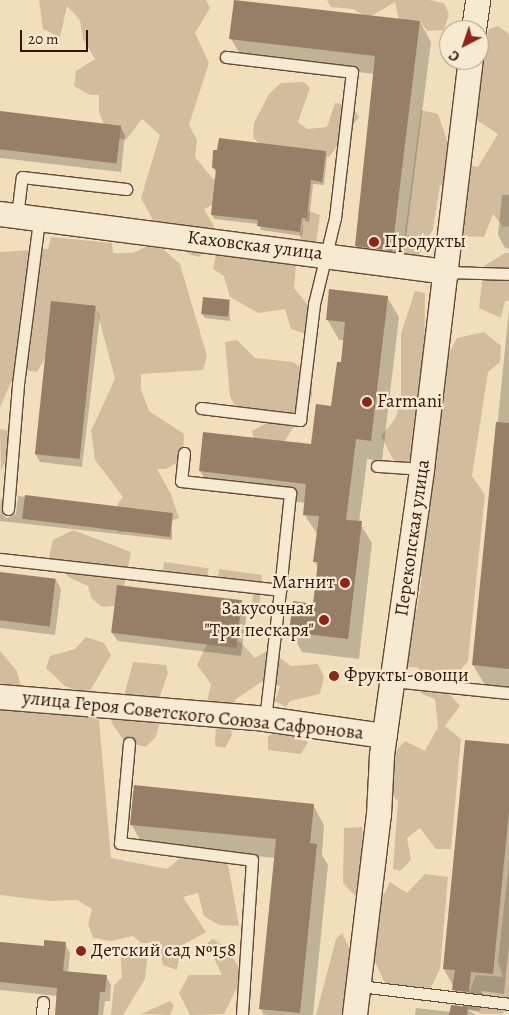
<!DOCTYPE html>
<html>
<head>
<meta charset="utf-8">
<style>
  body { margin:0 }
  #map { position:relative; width:509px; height:1015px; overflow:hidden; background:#f1dfbb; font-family:Alegreya,serif }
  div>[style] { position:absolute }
  .green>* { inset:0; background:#d1bd9d; transform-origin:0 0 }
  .shadow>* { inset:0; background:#0003 }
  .building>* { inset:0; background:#977e66; transform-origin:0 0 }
  .roads { filter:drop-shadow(1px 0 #654836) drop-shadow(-1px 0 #654836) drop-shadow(0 1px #654836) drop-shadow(0 -1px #654836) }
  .service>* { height:11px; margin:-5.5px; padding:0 5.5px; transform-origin:5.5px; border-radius:5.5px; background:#f6ead3 }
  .minor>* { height:24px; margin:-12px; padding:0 12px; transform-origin:12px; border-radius:12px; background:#f6ead3 }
  .dots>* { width:14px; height:14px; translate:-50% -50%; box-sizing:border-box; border:2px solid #f6ead3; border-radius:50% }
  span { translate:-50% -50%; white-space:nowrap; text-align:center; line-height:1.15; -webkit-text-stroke:4.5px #f6ead3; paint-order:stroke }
  .poi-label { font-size:19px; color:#361509 }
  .left { translate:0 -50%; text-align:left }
  .right { translate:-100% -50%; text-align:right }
  .street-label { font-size:19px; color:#361509 }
  .north { position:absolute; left:439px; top:20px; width:50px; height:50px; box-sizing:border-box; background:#f6ead3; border:1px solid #a99582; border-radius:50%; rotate:221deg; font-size:14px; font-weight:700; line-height:20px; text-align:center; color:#361509 }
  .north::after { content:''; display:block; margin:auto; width:18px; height:22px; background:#8f2418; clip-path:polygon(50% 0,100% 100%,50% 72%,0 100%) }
  .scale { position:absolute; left:20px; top:30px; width:68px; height:22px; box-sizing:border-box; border:2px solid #361509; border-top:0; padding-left:6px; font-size:15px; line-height:18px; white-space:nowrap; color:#361509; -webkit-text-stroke:4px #f6ead3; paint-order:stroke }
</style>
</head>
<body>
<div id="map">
  <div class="green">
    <i style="clip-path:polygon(39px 0,206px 0,210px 8px,195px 33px,209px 63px,189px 125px,197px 140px,195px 157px,213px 179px,270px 177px,204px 209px,214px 226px,200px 257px,191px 255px,159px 231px,141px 198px,160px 135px,142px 119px,126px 140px,109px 137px,99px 112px,99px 95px,90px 95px,74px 86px,76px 71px,95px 59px,83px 39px,80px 20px,67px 6px,60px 37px,43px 29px)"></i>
    <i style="clip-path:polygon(327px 0,429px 0,444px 3px,449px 14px,444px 30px,427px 31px,419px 20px,413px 25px,399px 20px,395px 2px,368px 18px,353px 9px,331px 7px)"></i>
    <i style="clip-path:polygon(498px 26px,509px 34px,509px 226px,503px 227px,493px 214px,484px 237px,463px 236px,469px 190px,440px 185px,433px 229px,416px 260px,402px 255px,421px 110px,438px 114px,455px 163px,478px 167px,498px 134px,469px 115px,489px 29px)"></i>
    <i style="clip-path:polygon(304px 82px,310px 88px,298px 122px,307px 129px,327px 127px,335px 103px,351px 105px,359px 117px,329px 157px,316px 153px,270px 155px,253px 137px,254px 123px,269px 94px,281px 83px)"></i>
    <i style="clip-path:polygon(308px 211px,320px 215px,316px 244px,303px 253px,300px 235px)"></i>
    <i style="clip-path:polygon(51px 237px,112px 243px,113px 253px,133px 253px,147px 246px,163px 249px,180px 264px,207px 356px,203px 370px,141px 374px,141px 389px,149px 411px,184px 434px,183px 459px,166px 469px,157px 469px,171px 494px,179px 518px,172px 521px,132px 516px,125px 532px,118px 532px,117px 505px,123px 497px,95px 460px,91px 431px,115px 379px,96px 307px,77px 305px,37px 372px,17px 369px,0 407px,0 252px,48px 249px)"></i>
    <i style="clip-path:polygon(217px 250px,296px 264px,294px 288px,319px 319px,310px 335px,291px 329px,285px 309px,258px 313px,230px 297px,224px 276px,213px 269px)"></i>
    <i style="clip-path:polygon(505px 253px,509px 253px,509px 301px,505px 301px,501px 318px,479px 308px,484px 266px)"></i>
    <i style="clip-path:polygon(415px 291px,425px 293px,424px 364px,439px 373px,457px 338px,484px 332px,501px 346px,500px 362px,488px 372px,472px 476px,485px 495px,468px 661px,445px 689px,460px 706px,445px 726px,461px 739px,451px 849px,436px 849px,420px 828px,407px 838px,411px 860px,400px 871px,393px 869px,398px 801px,393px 796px,393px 754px,405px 741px,425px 751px,438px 727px,435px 699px,422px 694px,413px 683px,419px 668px,402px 666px,404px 634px,417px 609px,422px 577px,414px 575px,412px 469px,400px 473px,381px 436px,395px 419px,401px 401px,401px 334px)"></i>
    <i style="clip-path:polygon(237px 340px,255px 358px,293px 362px,312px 376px,312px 397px,281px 447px,256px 447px,252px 431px,268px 422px,238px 410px,230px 397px,225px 342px)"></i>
    <i style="clip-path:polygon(0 429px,9px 431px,13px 440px,1px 472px)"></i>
    <i style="clip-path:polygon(73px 530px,131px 552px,122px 596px,114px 606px,102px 607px,91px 598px,88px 586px,70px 578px,49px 557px,53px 540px)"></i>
    <i style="left:164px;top:562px;width:45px;height:10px;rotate:8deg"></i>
    <i style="clip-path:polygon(219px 569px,262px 575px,259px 610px,252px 608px,253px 586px,247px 581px,218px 577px)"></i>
    <i style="clip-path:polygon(86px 637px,104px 643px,111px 655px,88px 694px,65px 686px,46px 668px,50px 656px,75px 649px)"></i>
    <i style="clip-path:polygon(210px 638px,240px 642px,255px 658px,269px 650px,291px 666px,318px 664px,324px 677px,320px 694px,290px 701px,286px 707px,275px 701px,280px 686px,261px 682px,236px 699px,229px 719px,232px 735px,225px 748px,215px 746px,216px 722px,207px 702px,211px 684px,197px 665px)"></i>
    <i style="clip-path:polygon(0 651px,17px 671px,26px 708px,50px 715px,72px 708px,99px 720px,111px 858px,167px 869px,184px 855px,228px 864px,239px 926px,219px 925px,204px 916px,198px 893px,183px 897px,206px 932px,181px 946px,177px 970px,163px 965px,159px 947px,153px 943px,141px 943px,133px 936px,111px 941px,93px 938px,88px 924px,92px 909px,77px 900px,49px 901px,0 895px)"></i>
    <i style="clip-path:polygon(133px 662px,166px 665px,168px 673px,159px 699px,162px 712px,156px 737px,145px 747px,124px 741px,111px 722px,123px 700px)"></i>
    <i style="clip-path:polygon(273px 734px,301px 737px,308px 742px,301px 754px,268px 750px,268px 736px)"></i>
    <i style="clip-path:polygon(362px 827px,365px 882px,358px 899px,343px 883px,344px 828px)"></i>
    <i style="clip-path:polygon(509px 862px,509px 1007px,502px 1014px,482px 1014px,463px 1007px,476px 975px,503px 977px,498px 961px)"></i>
    <i style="clip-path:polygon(425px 874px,448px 877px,440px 969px,424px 1002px,389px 993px,374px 959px,376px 929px,373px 917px,390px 882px,407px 893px)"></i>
    <i style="clip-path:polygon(342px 933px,356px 961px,349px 1015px,316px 1015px,336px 939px)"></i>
    <i style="clip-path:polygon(213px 939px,228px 949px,243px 975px,224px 1014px,190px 1015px,179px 993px,189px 975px,222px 975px,207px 943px)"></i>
    <i style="clip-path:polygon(120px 949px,148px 951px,145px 979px,123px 1015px,111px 1015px,114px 986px,122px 977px)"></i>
    <i style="clip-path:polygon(170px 1001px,174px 1006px,170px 1015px,141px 1014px)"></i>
  </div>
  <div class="shadow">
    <i style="clip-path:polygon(420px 22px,431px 42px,402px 270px,367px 265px,356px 246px,375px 74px,242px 58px,231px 39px)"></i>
    <i style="clip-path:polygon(0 112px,120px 126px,125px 135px,121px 172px,0 158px)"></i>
    <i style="clip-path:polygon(325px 152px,327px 156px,324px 185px,313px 184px,309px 222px,304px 221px,302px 236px,261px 230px,259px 224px,214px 219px,212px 214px,217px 173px,213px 168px)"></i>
    <i style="clip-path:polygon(502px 195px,509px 195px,509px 249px,505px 248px,498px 235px)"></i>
    <i style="clip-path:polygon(387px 297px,399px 317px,382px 461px,367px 459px,364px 485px,359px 522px,372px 543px,359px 659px,302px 652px,291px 632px,314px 605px,318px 568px,314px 561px,318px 535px,304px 514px,306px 503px,212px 491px,200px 471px,204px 433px,312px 446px,333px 407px,342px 363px,345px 340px,339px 340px,327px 319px)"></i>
    <i style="clip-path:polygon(229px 301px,230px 321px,205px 318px,202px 314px)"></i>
    <i style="clip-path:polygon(95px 307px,100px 316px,82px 467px,40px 462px,35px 453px)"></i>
    <i style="clip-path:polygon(509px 310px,509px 687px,485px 685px,473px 665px)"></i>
    <i style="clip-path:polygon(1px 494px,3px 515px,7px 518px,16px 514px,18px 496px,172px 513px,172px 540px,0 521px)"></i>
    <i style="clip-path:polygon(0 573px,56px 580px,61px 589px,55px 635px,0 628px)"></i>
    <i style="clip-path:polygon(241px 601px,247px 610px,241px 656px,118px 641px,112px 633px)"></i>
    <i style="clip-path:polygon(509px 745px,509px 945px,504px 994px,482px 991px,480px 1011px,468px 1010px,476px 1015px,415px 1015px,416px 1008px,451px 1012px,464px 1007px,444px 969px)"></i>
    <i style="clip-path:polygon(313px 805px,324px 825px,322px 855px,328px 865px,313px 1015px,264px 1015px,261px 1009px,275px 858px,143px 845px,131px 824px)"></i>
    <i style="clip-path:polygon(0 943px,45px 947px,65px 944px,70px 953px,68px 973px,106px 976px,111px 985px,110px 1001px,105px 1001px,103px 1015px,56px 1015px,58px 996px,0 990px)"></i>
  </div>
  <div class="building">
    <i style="clip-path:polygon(234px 0,420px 21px,392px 251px,355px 246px,375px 56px,229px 39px)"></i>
    <i style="left:0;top:111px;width:122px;height:38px;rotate:7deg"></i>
    <i style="clip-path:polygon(219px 138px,326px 151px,322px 182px,311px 180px,307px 218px,302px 218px,300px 232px,257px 226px,258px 220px,211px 215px,216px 169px,212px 168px,213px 150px,217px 150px)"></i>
    <i style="clip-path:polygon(329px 289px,388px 296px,371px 441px,356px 439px,353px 464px,346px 520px,362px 521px,348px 639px,289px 632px,293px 601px,313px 604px,318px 562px,313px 562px,319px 516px,303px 515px,306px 484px,199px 471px,203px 432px,311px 444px,316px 404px,331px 406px,337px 362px,341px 362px,345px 322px,326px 320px)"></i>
    <i style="left:203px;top:297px;width:27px;height:17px;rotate:6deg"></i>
    <i style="left:51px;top:301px;width:45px;height:154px;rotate:6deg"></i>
    <i style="clip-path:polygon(496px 422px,509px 423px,509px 669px,472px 665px)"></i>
    <i style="left:25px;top:495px;width:149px;height:24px;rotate:7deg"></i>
    <i style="left:0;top:572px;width:56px;height:48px;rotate:7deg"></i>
    <i style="left:117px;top:585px;width:126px;height:48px;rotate:7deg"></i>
    <i style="clip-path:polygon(465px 740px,509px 744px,509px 812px,493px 974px,471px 972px,469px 992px,452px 990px,455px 970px,443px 969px)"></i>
    <i style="clip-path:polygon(134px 785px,314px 804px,310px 843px,317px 844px,300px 1013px,259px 1009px,276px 839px,130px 825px)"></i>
    <i style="clip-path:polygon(44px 940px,66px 942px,63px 971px,107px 975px,105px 992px,100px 992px,98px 1015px,55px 1015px,57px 988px,0 982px,0 942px,44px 946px)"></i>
    <i style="clip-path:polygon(451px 1005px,468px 1007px,467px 1015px,449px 1015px)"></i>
  </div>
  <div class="roads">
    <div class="service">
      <i style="left:17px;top:216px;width:39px;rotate:-83deg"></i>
      <i style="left:22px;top:177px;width:105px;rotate:6.6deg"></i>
      <i style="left:447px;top:272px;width:62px;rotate:1.8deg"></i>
      <i style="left:201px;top:408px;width:100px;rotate:6.9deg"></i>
      <i style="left:300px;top:420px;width:117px;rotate:-83.1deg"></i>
      <i style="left:314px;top:304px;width:89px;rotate:-76.3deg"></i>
      <i style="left:335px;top:218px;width:147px;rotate:-83.4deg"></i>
      <i style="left:352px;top:72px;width:127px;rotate:-173.2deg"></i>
      <i style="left:184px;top:453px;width:28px;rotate:96deg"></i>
      <i style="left:181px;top:481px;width:110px;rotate:6.3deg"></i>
      <i style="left:290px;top:493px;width:98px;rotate:95.9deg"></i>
      <i style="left:377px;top:466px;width:45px;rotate:3.8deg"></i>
      <i style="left:8px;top:509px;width:125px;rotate:-85.4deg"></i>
      <i style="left:18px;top:384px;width:166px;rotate:-82.7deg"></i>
      <i style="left:0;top:559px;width:282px;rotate:6.3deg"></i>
      <i style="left:280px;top:590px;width:130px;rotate:96.6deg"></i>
      <i style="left:393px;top:681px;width:117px;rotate:5.9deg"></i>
      <i style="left:129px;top:743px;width:100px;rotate:95.1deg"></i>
      <i style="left:120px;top:843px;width:133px;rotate:7.3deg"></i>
      <i style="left:252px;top:860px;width:155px;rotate:93.7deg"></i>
      <i style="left:359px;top:986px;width:151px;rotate:6.8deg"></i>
      <i style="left:42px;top:1015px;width:13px;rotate:-86deg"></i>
    </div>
    <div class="minor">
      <i style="left:474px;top:30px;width:30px;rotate:-82deg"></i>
      <i style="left:0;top:214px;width:451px;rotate:7.4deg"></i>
      <i style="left:0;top:697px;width:266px;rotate:4.7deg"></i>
      <i style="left:265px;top:719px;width:121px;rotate:8.1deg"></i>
      <i style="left:355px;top:1015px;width:201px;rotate:-83.2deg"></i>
      <i style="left:379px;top:815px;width:60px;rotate:-87.1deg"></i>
      <i style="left:382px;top:755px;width:289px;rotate:-82deg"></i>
      <i style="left:422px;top:469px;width:412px;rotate:-83.2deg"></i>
    </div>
  </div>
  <div class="dots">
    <i style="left:374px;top:242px;background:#8f2418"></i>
    <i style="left:367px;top:402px;background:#8f2418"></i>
    <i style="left:345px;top:583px;background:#8f2418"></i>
    <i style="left:324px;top:620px;background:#8f2418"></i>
    <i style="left:334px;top:676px;background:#8f2418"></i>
    <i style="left:81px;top:951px;background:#8f2418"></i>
  </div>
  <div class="poi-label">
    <span class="left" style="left:384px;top:242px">Продукты</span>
    <span class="left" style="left:377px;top:402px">Farmani</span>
    <span class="right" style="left:335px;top:583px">Магнит</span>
    <span class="right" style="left:314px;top:620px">Закусочная<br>"Три пескаря"</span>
    <span class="left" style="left:344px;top:676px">Фрукты-овощи</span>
    <span class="left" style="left:91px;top:951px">Детский сад №158</span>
  </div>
  <div class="street-label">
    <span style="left:255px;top:246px;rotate:7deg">Каховская улица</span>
    <span style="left:413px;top:538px;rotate:-82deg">Перекопская улица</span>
    <span style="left:193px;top:716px;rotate:6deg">улица Героя Советского Союза Сафронова</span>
  </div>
  <div class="north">С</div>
  <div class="scale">20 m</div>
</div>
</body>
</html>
